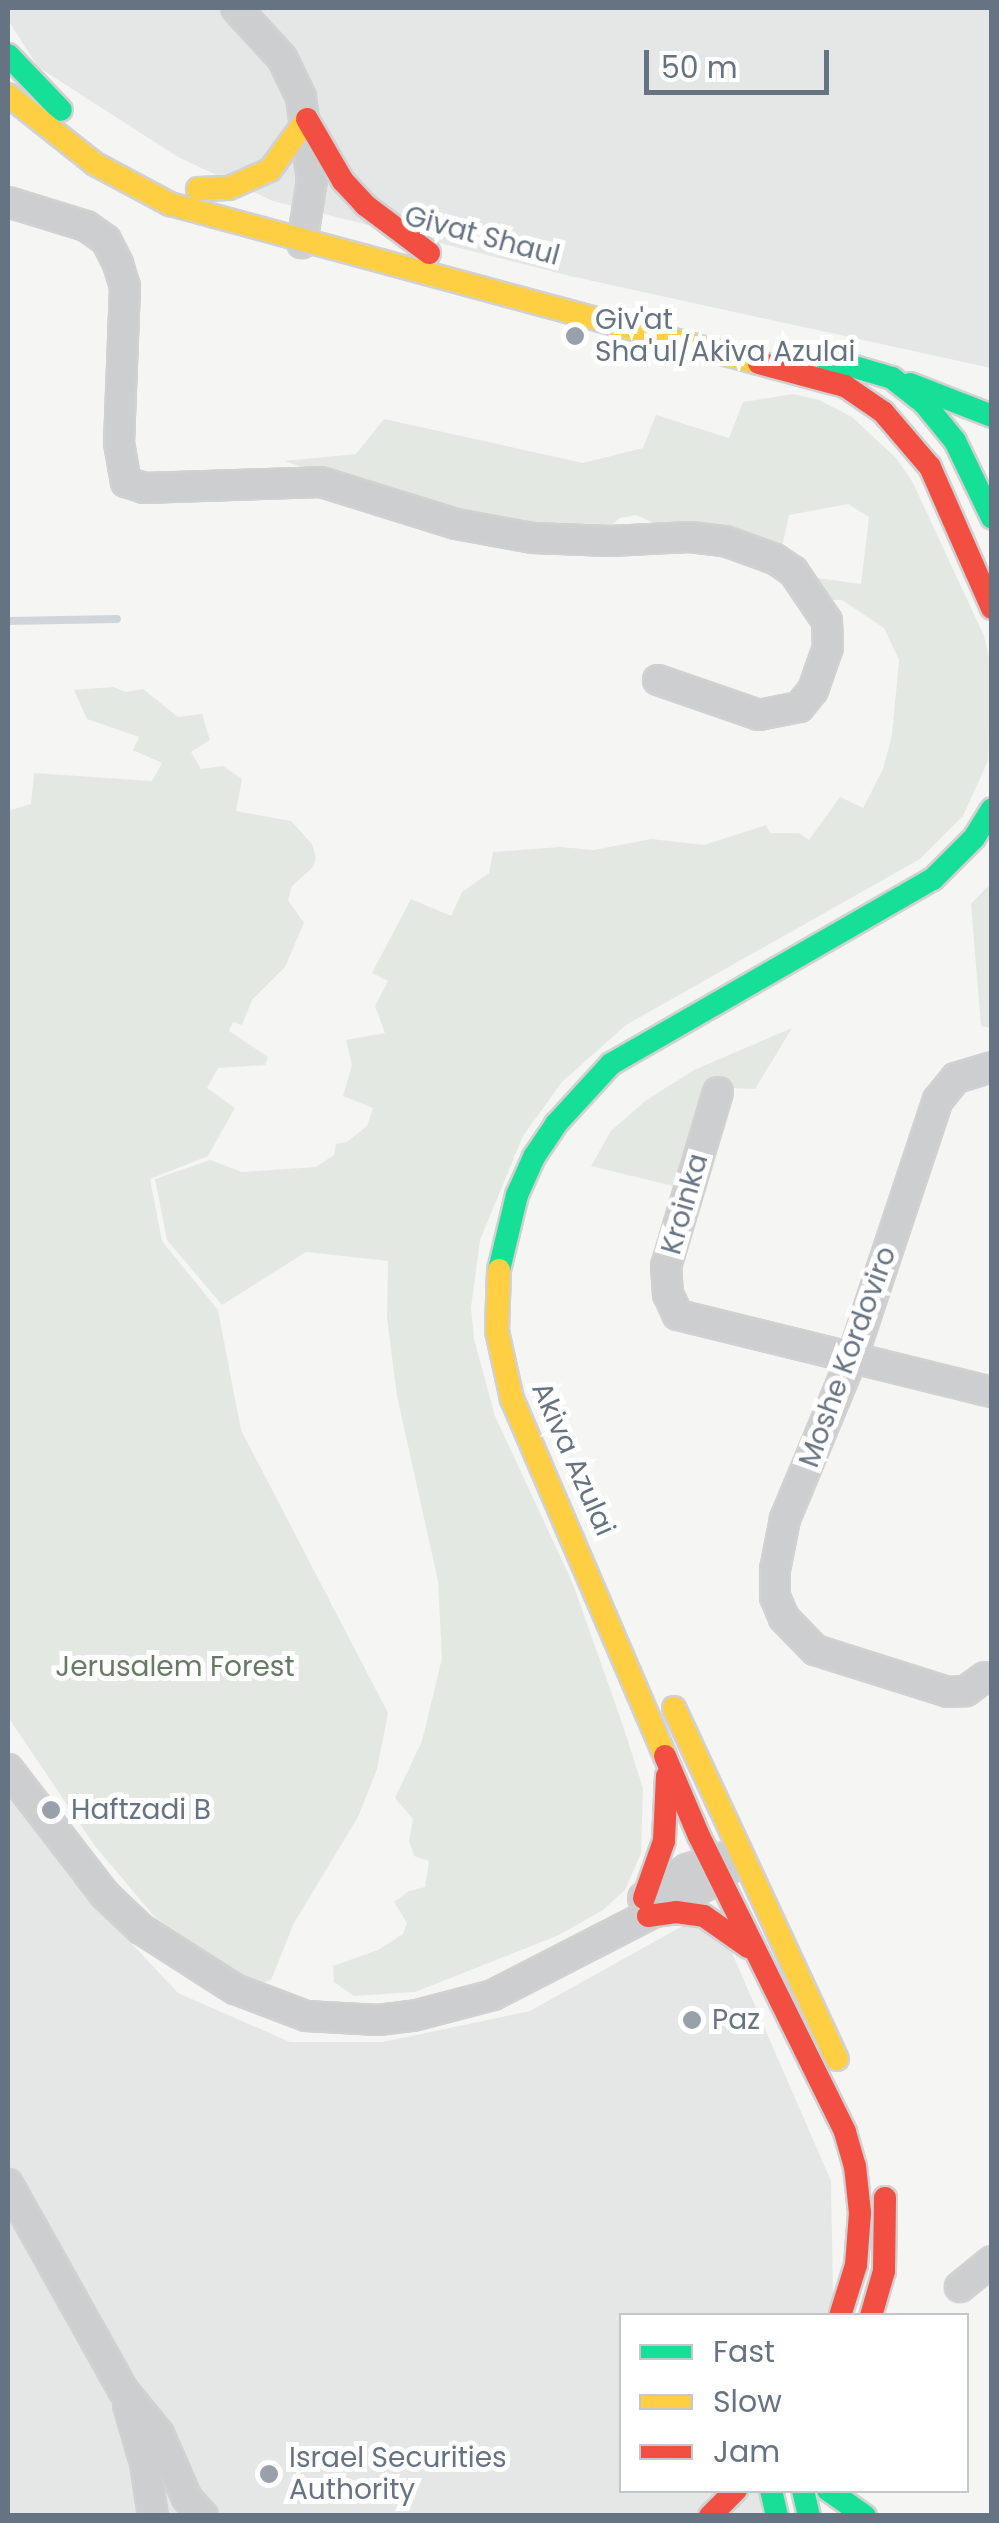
<!DOCTYPE html>
<html>
<head>
<meta charset="utf-8">
<style>
  body { margin:0 }
  #map { position:relative; width:999px; height:2523px; overflow:hidden; background:#f5f5f4; font-family:Poppins,sans-serif }
  div>[style] { position:absolute }
  .built>* { inset:0; background:#e5e7e6 }
  .green>* { inset:0; background:#e4e8e2 }
  .stream>* { height:8px; margin:-4px; padding:0 4px; transform-origin:4px; border-radius:4px; background:#cfd5d9 }
  .roads { filter:drop-shadow(2px 0 #d1d1d2) drop-shadow(-2px 0 #d1d1d2) drop-shadow(0 2px #d1d1d2) drop-shadow(0 -2px #d1d1d2) }
  .street>* { height:28px; margin:-14px; padding:0 14px; transform-origin:14px; border-radius:14px; background:#cdcecf }
  .fast>* { height:22px; margin:-11px; padding:0 11px; transform-origin:11px; border-radius:11px; background:#16e098 }
  .slow>* { height:22px; margin:-11px; padding:0 11px; transform-origin:11px; border-radius:11px; background:#ffcf43 }
  .jam>* { height:22px; margin:-11px; padding:0 11px; transform-origin:11px; border-radius:11px; background:#f24e42 }
  .dots>* { width:28px; height:28px; translate:-50% -50%; box-sizing:border-box; border:5px solid #fff; border-radius:50% }
  span { translate:-50% -50%; white-space:nowrap; text-align:center; line-height:1.15; -webkit-text-stroke:10px #fff; paint-order:stroke }
  .street-label { font-size:28px; color:#667383 }
  .poi-label { font-size:28px; color:#667383 }
  .left { translate:0 -50%; text-align:left }
  .park-label { font-size:28px; color:#667a64 }
  .frame { position:absolute; inset:0; border:10px solid #667383; pointer-events:none }
  .legend { position:absolute; left:619px; top:2313px; width:350px; height:180px; box-sizing:border-box; background:#fff; border:2px solid #c2c7cd; margin:0; padding:12px 18px; list-style:none; font-size:30px; color:#667383 }
  .legend li { display:flex; align-items:center; gap:20px; height:50px }
  .legend b { width:50px; border:2px solid #c2c7cd }
  .scale { position:absolute; left:644px; top:50px; width:185px; height:45px; box-sizing:border-box; border:5px solid #667383; border-top:0; padding-left:12px; font-size:30px; line-height:35px; white-space:nowrap; color:#667383; -webkit-text-stroke:8px #fff; paint-order:stroke }
</style>
</head>
<body>
<div id="map">
  <div class="built">
    <i style="clip-path:polygon(8px 8px,991px 8px,991px 368px,570px 276px,273px 201px,178px 157px,38px 67px,8px 20px)"></i>
    <i style="clip-path:polygon(8px 1794px,72px 1880px,178px 1993px,290px 2042px,383px 2042px,530px 2011px,713px 1909px,831px 2181px,833px 2294px,826px 2315px,622px 2316px,622px 2490px,773px 2491px,765px 2515px,8px 2515px)"></i>
  </div>
  <div class="green">
    <i style="clip-path:polygon(793px 394px,819px 400px,852px 417px,897px 459px,913px 483px,984px 636px,991px 666px,988px 761px,963px 816px,920px 859px,626px 1025px,562px 1082px,523px 1136px,480px 1240px,471px 1308px,474px 1339px,495px 1416px,573px 1584px,621px 1720px,643px 1788px,641px 1853px,625px 1890px,603px 1910px,559px 1935px,415px 1992px,354px 1996px,334px 1982px,333px 1966px,378px 1950px,403px 1934px,407px 1923px,394px 1902px,409px 1891px,425px 1887px,429px 1861px,414px 1856px,409px 1841px,413px 1819px,395px 1798px,422px 1741px,442px 1658px,438px 1581px,397px 1396px,387px 1318px,388px 1261px,306px 1252px,222px 1305px,167px 1240px,155px 1179px,210px 1160px,242px 1172px,316px 1167px,334px 1155px,336px 1144px,347px 1142px,367px 1126px,373px 1108px,343px 1096px,352px 1065px,346px 1040px,385px 1033px,375px 1006px,388px 981px,372px 973px,411px 899px,451px 916px,462px 892px,489px 873px,493px 852px,560px 847px,594px 850px,651px 839px,704px 845px,766px 825px,770px 833px,799px 833px,809px 840px,840px 797px,863px 808px,883px 769px,892px 735px,899px 660px,884px 628px,842px 600px,828px 600px,818px 578px,861px 584px,869px 517px,848px 504px,789px 515px,781px 552px,669px 530px,636px 515px,620px 518px,600px 534px,432px 510px,284px 461px,356px 454px,384px 419px,583px 463px,643px 448px,656px 415px,729px 438px,743px 402px)"></i>
    <i style="clip-path:polygon(113px 687px,126px 692px,143px 689px,178px 717px,202px 714px,210px 740px,191px 752px,201px 769px,223px 766px,242px 779px,236px 811px,291px 821px,312px 844px,316px 858px,313px 867px,292px 886px,288px 900px,304px 923px,285px 967px,252px 1000px,242px 1025px,233px 1022px,229px 1031px,268px 1057px,265px 1065px,218px 1068px,207px 1088px,235px 1108px,208px 1156px,150px 1179px,162px 1241px,218px 1310px,241px 1430px,388px 1713px,377px 1769px,358px 1817px,294px 1923px,271px 1980px,263px 1983px,211px 1960px,154px 1916px,95px 1846px,8px 1717px,8px 811px,31px 804px,34px 773px,152px 781px,162px 763px,133px 750px,139px 737px,87px 719px,74px 690px)"></i>
    <i style="clip-path:polygon(991px 883px,991px 1028px,981px 1026px,971px 904px)"></i>
    <i style="clip-path:polygon(792px 1028px,755px 1089px,707px 1087px,673px 1186px,591px 1166px,611px 1131px,645px 1101px,694px 1070px)"></i>
  </div>
  <div class="stream">
    <i style="left:8px;top:621px;width:109px;rotate:-1.1deg"></i>
  </div>
  <div class="roads">
    <div class="street">
      <i style="left:236px;top:8px;width:68px;rotate:47.4deg"></i>
      <i style="left:282px;top:58px;width:43px;rotate:64deg"></i>
      <i style="left:301px;top:97px;width:84px;rotate:82.5deg"></i>
      <i style="left:312px;top:180px;width:64px;rotate:99deg"></i>
      <i style="left:8px;top:202px;width:82px;rotate:17.1deg"></i>
      <i style="left:86px;top:226px;width:24px;rotate:35deg"></i>
      <i style="left:106px;top:240px;width:27px;rotate:63deg"></i>
      <i style="left:118px;top:264px;width:24px;rotate:73deg"></i>
      <i style="left:125px;top:287px;width:156px;rotate:92.2deg"></i>
      <i style="left:119px;top:443px;width:40px;rotate:80deg"></i>
      <i style="left:126px;top:482px;width:19px;rotate:18deg"></i>
      <i style="left:144px;top:488px;width:177px;rotate:-1.9deg"></i>
      <i style="left:321px;top:482px;width:141px;rotate:17.3deg"></i>
      <i style="left:456px;top:524px;width:78px;rotate:10.3deg"></i>
      <i style="left:533px;top:538px;width:77px;rotate:2.2deg"></i>
      <i style="left:610px;top:541px;width:80px;rotate:-2.9deg"></i>
      <i style="left:690px;top:537px;width:35px;rotate:7deg"></i>
      <i style="left:725px;top:541px;width:53px;rotate:19.8deg"></i>
      <i style="left:775px;top:559px;width:22px;rotate:34deg"></i>
      <i style="left:793px;top:571px;width:60px;rotate:55.8deg"></i>
      <i style="left:827px;top:621px;width:26px;rotate:88deg"></i>
      <i style="left:828px;top:647px;width:46px;rotate:109.2deg"></i>
      <i style="left:813px;top:690px;width:22px;rotate:129deg"></i>
      <i style="left:799px;top:707px;width:41px;rotate:168.7deg"></i>
      <i style="left:759px;top:715px;width:107px;rotate:-160.9deg"></i>
      <i style="left:718px;top:1092px;width:182px;rotate:106.6deg"></i>
      <i style="left:666px;top:1266px;width:28px;rotate:86deg"></i>
      <i style="left:668px;top:1294px;width:23px;rotate:65deg"></i>
      <i style="left:678px;top:1315px;width:323px;rotate:13.8deg"></i>
      <i style="left:985px;top:1677px;width:24px;rotate:144deg"></i>
      <i style="left:966px;top:1691px;width:18px;rotate:177deg"></i>
      <i style="left:948px;top:1692px;width:139px;rotate:-162.5deg"></i>
      <i style="left:815px;top:1650px;width:45px;rotate:-134.1deg"></i>
      <i style="left:784px;top:1618px;width:23px;rotate:-113deg"></i>
      <i style="left:775px;top:1597px;width:27px;rotate:-90deg"></i>
      <i style="left:775px;top:1570px;width:52px;rotate:-78.9deg"></i>
      <i style="left:785px;top:1519px;width:174px;rotate:-67.4deg"></i>
      <i style="left:852px;top:1358px;width:272px;rotate:-71.6deg"></i>
      <i style="left:938px;top:1100px;width:28px;rotate:-51deg"></i>
      <i style="left:956px;top:1078px;width:38px;rotate:-17deg"></i>
      <i style="left:8px;top:1769px;width:159px;rotate:52.4deg"></i>
      <i style="left:105px;top:1895px;width:50px;rotate:43.4deg"></i>
      <i style="left:141px;top:1929px;width:112px;rotate:32.6deg"></i>
      <i style="left:235px;top:1989px;width:76px;rotate:20.8deg"></i>
      <i style="left:306px;top:2016px;width:72px;rotate:3.2deg"></i>
      <i style="left:378px;top:2020px;width:35px;rotate:-7deg"></i>
      <i style="left:413px;top:2016px;width:83px;rotate:-14.7deg"></i>
      <i style="left:493px;top:1995px;width:254px;rotate:-27.2deg"></i>
      <i style="left:719px;top:1879px;width:18px;rotate:-47deg"></i>
      <i style="left:643px;top:1898px;width:53px;rotate:-33.4deg"></i>
      <i style="left:687px;top:1869px;width:39px;rotate:-18deg"></i>
      <i style="left:8px;top:2184px;width:236px;rotate:60.8deg"></i>
      <i style="left:123px;top:2390px;width:57px;rotate:50.7deg"></i>
      <i style="left:159px;top:2434px;width:70px;rotate:66.4deg"></i>
      <i style="left:187px;top:2498px;width:24px;rotate:48deg"></i>
      <i style="left:960px;top:2287px;width:41px;rotate:-39.1deg"></i>
      <i style="left:128px;top:2405px;width:60px;rotate:73.7deg"></i>
      <i style="left:145px;top:2463px;width:54px;rotate:81.4deg"></i>
    </div>
    <div class="fast">
      <i style="left:8px;top:55px;width:76px;rotate:46.1deg"></i>
      <i style="left:824px;top:358px;width:71px;rotate:16.4deg"></i>
      <i style="left:892px;top:378px;width:41px;rotate:38deg"></i>
      <i style="left:924px;top:403px;width:49px;rotate:50.8deg"></i>
      <i style="left:955px;top:441px;width:85px;rotate:64.3deg"></i>
      <i style="left:910px;top:384px;width:88px;rotate:21.3deg"></i>
      <i style="left:499px;top:1270px;width:77px;rotate:-76.5deg"></i>
      <i style="left:517px;top:1195px;width:42px;rotate:-65.9deg"></i>
      <i style="left:534px;top:1157px;width:40px;rotate:-56deg"></i>
      <i style="left:556px;top:1124px;width:81px;rotate:-47.5deg"></i>
      <i style="left:611px;top:1064px;width:371px;rotate:-29.9deg"></i>
      <i style="left:933px;top:879px;width:58px;rotate:-45deg"></i>
      <i style="left:974px;top:838px;width:34px;rotate:-58deg"></i>
      <i style="left:771px;top:2490px;width:27px;rotate:77deg"></i>
      <i style="left:803px;top:2490px;width:27px;rotate:77deg"></i>
      <i style="left:828px;top:2490px;width:45px;rotate:35.1deg"></i>
    </div>
    <div class="slow">
      <i style="left:8px;top:95px;width:111px;rotate:38.4deg"></i>
      <i style="left:95px;top:164px;width:85px;rotate:28.1deg"></i>
      <i style="left:170px;top:204px;width:610px;rotate:15.11deg"></i>
      <i style="left:198px;top:189px;width:31px;rotate:-2deg"></i>
      <i style="left:229px;top:188px;width:45px;rotate:-23.7deg"></i>
      <i style="left:270px;top:170px;width:63px;rotate:-54deg"></i>
      <i style="left:499px;top:1270px;width:61px;rotate:91.9deg"></i>
      <i style="left:497px;top:1331px;width:70px;rotate:77.6deg"></i>
      <i style="left:512px;top:1399px;width:388px;rotate:66.8deg"></i>
      <i style="left:674px;top:1708px;width:387px;rotate:65.1deg"></i>
    </div>
    <div class="jam">
      <i style="left:307px;top:119px;width:72px;rotate:59.9deg"></i>
      <i style="left:343px;top:181px;width:33px;rotate:47deg"></i>
      <i style="left:365px;top:205px;width:80px;rotate:36.9deg"></i>
      <i style="left:759px;top:363px;width:89px;rotate:15deg"></i>
      <i style="left:845px;top:386px;width:46px;rotate:34.4deg"></i>
      <i style="left:883px;top:412px;width:72px;rotate:49.5deg"></i>
      <i style="left:930px;top:467px;width:154px;rotate:66.3deg"></i>
      <i style="left:665px;top:1756px;width:87px;rotate:67deg"></i>
      <i style="left:699px;top:1836px;width:330px;rotate:63.7deg"></i>
      <i style="left:845px;top:2132px;width:35px;rotate:74deg"></i>
      <i style="left:855px;top:2166px;width:47px;rotate:83.9deg"></i>
      <i style="left:860px;top:2213px;width:52px;rotate:94.4deg"></i>
      <i style="left:856px;top:2265px;width:53px;rotate:107.4deg"></i>
      <i style="left:644px;top:1898px;width:60px;rotate:-70.7deg"></i>
      <i style="left:664px;top:1841px;width:65px;rotate:-87.4deg"></i>
      <i style="left:648px;top:1916px;width:28px;rotate:-8deg"></i>
      <i style="left:676px;top:1912px;width:28px;rotate:8deg"></i>
      <i style="left:704px;top:1916px;width:54px;rotate:35.2deg"></i>
      <i style="left:871px;top:2316px;width:47px;rotate:-73.9deg"></i>
      <i style="left:884px;top:2271px;width:73px;rotate:-89.2deg"></i>
      <i style="left:710px;top:2516px;width:37px;rotate:-45deg"></i>
    </div>
  </div>
  <div class="dots">
    <i style="left:575px;top:336px;background:#98a0ab"></i>
    <i style="left:51px;top:1810px;background:#98a0ab"></i>
    <i style="left:692px;top:2020px;background:#98a0ab"></i>
    <i style="left:269px;top:2474px;background:#98a0ab"></i>
  </div>
  <div class="street-label">
    <span style="left:482px;top:236px;rotate:15deg">Givat Shaul</span>
    <span style="left:685px;top:1204px;rotate:-74deg">Kroinka</span>
    <span style="left:848px;top:1357px;rotate:-70deg">Moshe Kordoviro</span>
    <span style="left:573px;top:1459px;rotate:66deg">Akiva Azulai</span>
  </div>
  <div class="poi-label">
    <span class="left" style="left:595px;top:336px">Giv'at<br>Sha'ul/Akiva Azulai</span>
    <span class="left" style="left:71px;top:1810px">Haftzadi B</span>
    <span class="left" style="left:712px;top:2020px">Paz</span>
    <span class="left" style="left:289px;top:2474px">Israel Securities<br>Authority</span>
  </div>
  <div class="park-label">
    <span style="left:175px;top:1667px">Jerusalem Forest</span>
  </div>
  <div class="frame"></div>
  <ul class="legend">
  <li><b style="height:12px;background:#16e098"></b>Fast</li>
  <li><b style="height:12px;background:#ffcf43"></b>Slow</li>
  <li><b style="height:12px;background:#f24e42"></b>Jam</li>
  </ul>
  <div class="scale">50 m</div>
</div>
</body>
</html>
